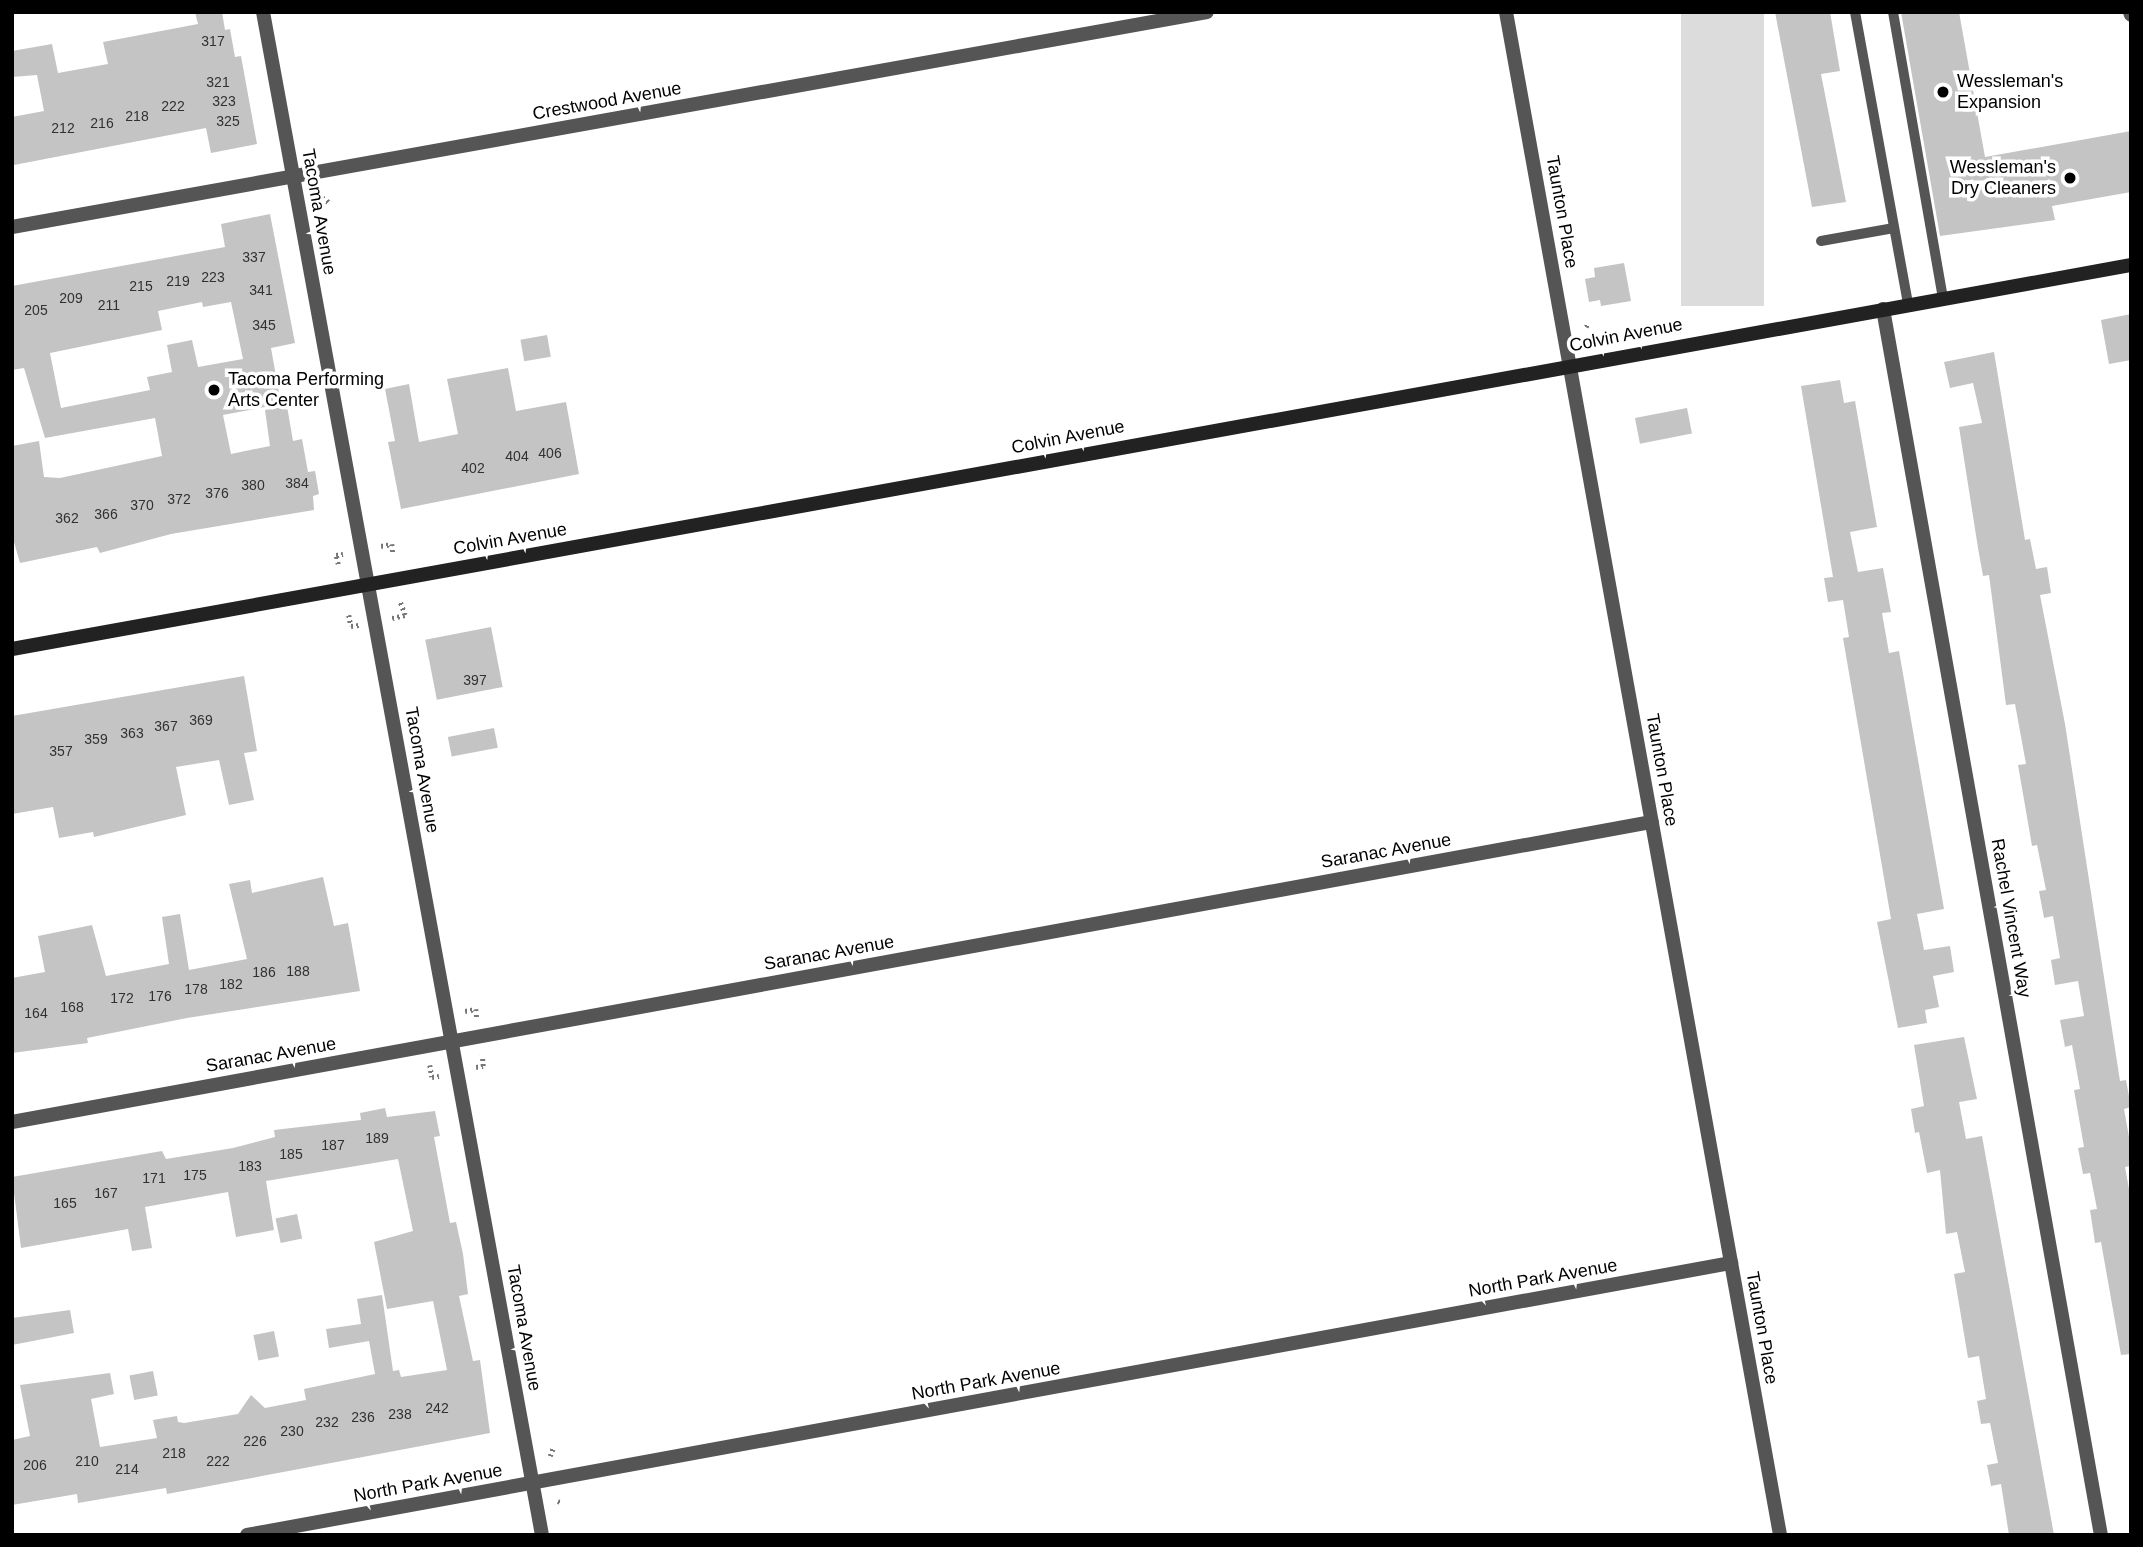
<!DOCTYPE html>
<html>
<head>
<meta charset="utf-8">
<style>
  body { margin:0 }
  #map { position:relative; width:2143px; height:1547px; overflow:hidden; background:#fff; font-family:Helvetica,sans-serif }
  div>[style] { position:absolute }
  .green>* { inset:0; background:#dcdcdc; transform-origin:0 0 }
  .building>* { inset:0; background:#c4c4c4; transform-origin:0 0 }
  .path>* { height:4.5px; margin-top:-2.25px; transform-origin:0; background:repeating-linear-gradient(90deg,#777 0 2px,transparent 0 5.5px) }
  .lane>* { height:10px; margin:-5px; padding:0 5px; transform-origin:5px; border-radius:5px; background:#555 }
  .street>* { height:14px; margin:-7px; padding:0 7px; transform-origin:7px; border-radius:7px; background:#555 }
  .secondary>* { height:14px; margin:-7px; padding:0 7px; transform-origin:7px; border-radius:7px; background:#222 }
  .dots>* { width:19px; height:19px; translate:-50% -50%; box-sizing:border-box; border:4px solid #fff; border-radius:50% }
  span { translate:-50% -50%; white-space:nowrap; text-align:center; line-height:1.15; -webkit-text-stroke:7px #fff; paint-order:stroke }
  .number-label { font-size:14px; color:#313131 }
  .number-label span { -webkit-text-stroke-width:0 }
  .poi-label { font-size:18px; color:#000 }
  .left { translate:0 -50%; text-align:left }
  .right { translate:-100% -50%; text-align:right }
  .street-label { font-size:18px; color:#000 }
  .frame { position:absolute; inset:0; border:14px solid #000; pointer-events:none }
</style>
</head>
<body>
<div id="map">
  <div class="green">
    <i style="left:1681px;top:12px;width:83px;height:294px"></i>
  </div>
  <div class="building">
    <i style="clip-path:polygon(195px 12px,222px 12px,225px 30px,230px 29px,235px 57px,241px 56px,257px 144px,211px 153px,206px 128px,14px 165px,12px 117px,44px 111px,37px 75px,12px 77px,12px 51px,52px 44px,58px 73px,108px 64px,103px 42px,198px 24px)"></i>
    <i style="clip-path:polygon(1775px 12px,1830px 12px,1840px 71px,1821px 74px,1846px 202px,1812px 207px)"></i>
    <i style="clip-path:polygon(1901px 12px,1959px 12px,1985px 157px,2131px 131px,2131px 192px,2052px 206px,2055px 220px,1940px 236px)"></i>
    <i style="clip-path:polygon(evenodd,270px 214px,295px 343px,271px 348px,281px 404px,223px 415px,231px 454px,270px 446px,265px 410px,287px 406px,293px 441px,302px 439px,308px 472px,315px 471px,319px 494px,313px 496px,314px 510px,171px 534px,100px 553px,97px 547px,20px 563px,12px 535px,12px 446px,39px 441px,44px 477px,60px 478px,162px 456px,155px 418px,45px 438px,24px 368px,12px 370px,12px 286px,225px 247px,221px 224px,270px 214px,202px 302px,203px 307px,231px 302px,243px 359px,198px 367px,192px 340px,167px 345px,172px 372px,147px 377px,150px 390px,61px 408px,50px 353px,162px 330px,158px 311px,202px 302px)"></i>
    <i style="clip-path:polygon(1624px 263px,1631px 301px,1601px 306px,1600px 300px,1589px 302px,1585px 279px,1595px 277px,1594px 268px)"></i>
    <i style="clip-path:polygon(2131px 314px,2131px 360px,2109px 364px,2101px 320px)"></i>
    <i style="left:547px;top:335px;width:22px;height:27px;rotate:80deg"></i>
    <i style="clip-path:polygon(1994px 352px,2025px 540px,2030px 539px,2036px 569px,2047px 567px,2051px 593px,2040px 595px,2065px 724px,2120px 1081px,2126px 1080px,2131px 1107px,2124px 1109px,2131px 1148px,2131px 1166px,2125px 1167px,2131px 1200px,2131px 1354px,2121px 1355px,2101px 1242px,2095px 1243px,2090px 1210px,2097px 1209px,2090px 1173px,2083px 1174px,2078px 1148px,2084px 1147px,2074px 1090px,2080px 1089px,2072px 1045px,2065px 1047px,2060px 1020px,2084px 1016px,2078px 981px,2055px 985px,2051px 960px,2060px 958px,2053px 916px,2044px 918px,2039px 891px,2046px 890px,2037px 845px,2032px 846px,2018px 765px,2026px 764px,2015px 704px,2006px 705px,1989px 575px,1983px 576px,1978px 548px,1959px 427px,1982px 423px,1973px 383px,1950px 388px,1944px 362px)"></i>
    <i style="clip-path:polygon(508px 368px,516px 411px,566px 402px,579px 474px,401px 509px,388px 442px,395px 441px,385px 389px,409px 384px,419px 442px,458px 434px,447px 379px)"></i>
    <i style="clip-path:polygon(1840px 380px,1844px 403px,1855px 401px,1877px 527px,1850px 532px,1858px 572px,1883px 568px,1891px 612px,1882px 613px,1889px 653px,1899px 651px,1944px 909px,1917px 914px,1924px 950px,1950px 946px,1954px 972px,1933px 976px,1939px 1007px,1925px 1010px,1927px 1023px,1898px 1028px,1877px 922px,1891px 919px,1843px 638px,1849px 637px,1843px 600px,1828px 602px,1824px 578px,1833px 577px,1801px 386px)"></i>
    <i style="left:1687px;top:408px;width:26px;height:53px;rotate:79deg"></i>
    <i style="left:491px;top:627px;width:61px;height:67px;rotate:79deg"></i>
    <i style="clip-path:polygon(244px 676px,257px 751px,244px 753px,254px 800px,229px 805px,219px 760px,176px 767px,186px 815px,94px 837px,93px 832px,59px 838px,53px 807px,12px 814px,12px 716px)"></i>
    <i style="left:494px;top:728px;width:20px;height:47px;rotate:79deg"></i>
    <i style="clip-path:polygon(323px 877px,334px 926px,348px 923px,360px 991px,187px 1018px,87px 1038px,88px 1043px,12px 1053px,12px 978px,45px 972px,38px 936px,92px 925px,106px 976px,169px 964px,162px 917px,180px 914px,189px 970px,247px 959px,229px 884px,250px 880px,252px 893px)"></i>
    <i style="clip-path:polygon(1964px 1037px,1977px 1099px,1959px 1102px,1966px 1139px,1982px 1136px,2054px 1535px,2009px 1535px,2001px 1484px,1991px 1486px,1987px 1465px,1998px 1463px,1990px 1423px,1981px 1424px,1977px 1401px,1986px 1399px,1979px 1356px,1968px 1358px,1954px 1274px,1965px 1272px,1957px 1232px,1946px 1234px,1940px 1170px,1927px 1173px,1919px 1132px,1915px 1133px,1911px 1109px,1924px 1106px,1914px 1045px)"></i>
    <i style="clip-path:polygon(385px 1108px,387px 1117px,435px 1111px,440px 1136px,434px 1137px,450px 1223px,456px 1222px,463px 1254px,468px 1294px,459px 1296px,473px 1361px,480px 1360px,490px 1433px,167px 1494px,166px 1488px,78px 1503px,77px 1494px,12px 1505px,12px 1440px,30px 1436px,20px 1385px,110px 1373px,114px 1394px,91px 1399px,100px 1447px,157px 1438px,153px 1420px,177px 1416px,178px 1422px,184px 1423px,238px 1414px,251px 1395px,265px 1408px,306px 1400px,304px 1389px,375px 1374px,369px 1341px,329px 1348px,326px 1329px,361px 1324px,357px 1299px,382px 1295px,393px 1371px,399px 1370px,401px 1377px,447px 1370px,433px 1301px,387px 1309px,374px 1242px,413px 1231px,398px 1159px,266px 1181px,274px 1230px,236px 1237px,228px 1192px,145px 1207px,152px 1248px,132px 1251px,128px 1229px,21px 1248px,12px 1177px,162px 1151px,166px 1159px,233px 1148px,275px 1137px,274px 1130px,361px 1120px,360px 1113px)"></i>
    <i style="left:297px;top:1214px;width:25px;height:22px;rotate:78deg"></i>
    <i style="clip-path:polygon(70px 1310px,74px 1333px,12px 1345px,12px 1318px)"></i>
    <i style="left:274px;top:1331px;width:26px;height:21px;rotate:79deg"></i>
    <i style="left:153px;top:1371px;width:25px;height:24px;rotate:79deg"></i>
  </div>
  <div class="path">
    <i style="left:318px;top:194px;width:15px;rotate:37deg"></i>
    <i style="left:1586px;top:327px;width:4px;rotate:-63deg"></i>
    <i style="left:381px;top:546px;width:11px;rotate:-10deg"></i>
    <i style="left:392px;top:544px;width:10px;rotate:84deg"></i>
    <i style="left:338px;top:564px;width:9px;rotate:-103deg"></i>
    <i style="left:336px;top:555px;width:7px;rotate:-8deg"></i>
    <i style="left:349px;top:615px;width:11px;rotate:80deg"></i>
    <i style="left:351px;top:626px;width:8px;rotate:-7deg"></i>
    <i style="left:392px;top:618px;width:13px;rotate:-13deg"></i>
    <i style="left:405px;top:615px;width:14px;rotate:-111deg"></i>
    <i style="left:465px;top:1011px;width:11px;rotate:-10deg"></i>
    <i style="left:476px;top:1009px;width:10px;rotate:84deg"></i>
    <i style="left:430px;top:1065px;width:12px;rotate:81deg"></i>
    <i style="left:432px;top:1077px;width:7px;rotate:-8deg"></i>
    <i style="left:476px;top:1067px;width:7px;rotate:-8deg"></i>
    <i style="left:483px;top:1066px;width:11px;rotate:-95deg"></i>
    <i style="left:550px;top:1456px;width:9px;rotate:-69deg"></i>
    <i style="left:558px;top:1501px;width:5px;rotate:22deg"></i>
  </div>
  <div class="lane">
    <i style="left:1855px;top:12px;width:297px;rotate:79.7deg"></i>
    <i style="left:1893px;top:12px;width:290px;rotate:80.1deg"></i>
    <i style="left:1821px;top:241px;width:74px;rotate:-10.1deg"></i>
  </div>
  <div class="street">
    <i style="left:263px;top:12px;width:1548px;rotate:79.62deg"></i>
    <i style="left:1506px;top:12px;width:1547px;rotate:79.8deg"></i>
    <i style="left:2130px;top:12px;width:3px;rotate:72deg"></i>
    <i style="left:12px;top:227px;width:1214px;rotate:-10.2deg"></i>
    <i style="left:1883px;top:309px;width:1245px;rotate:79.92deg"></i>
    <i style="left:12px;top:1122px;width:1667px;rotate:-10.37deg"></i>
    <i style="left:247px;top:1535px;width:1509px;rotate:-10.39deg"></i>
  </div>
  <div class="secondary">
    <i style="left:12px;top:649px;width:2154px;rotate:-10.27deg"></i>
  </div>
  <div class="dots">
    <i style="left:1943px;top:92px;background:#000"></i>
    <i style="left:2070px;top:178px;background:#000"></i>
    <i style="left:214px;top:390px;background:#000"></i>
  </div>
  <div class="number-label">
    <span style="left:213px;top:41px">317</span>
    <span style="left:218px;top:82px">321</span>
    <span style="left:224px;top:101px">323</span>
    <span style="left:173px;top:106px">222</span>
    <span style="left:137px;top:116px">218</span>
    <span style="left:228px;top:121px">325</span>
    <span style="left:102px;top:123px">216</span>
    <span style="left:63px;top:128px">212</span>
    <span style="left:254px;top:257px">337</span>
    <span style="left:213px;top:277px">223</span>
    <span style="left:178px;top:281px">219</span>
    <span style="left:141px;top:286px">215</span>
    <span style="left:261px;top:290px">341</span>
    <span style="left:71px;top:298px">209</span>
    <span style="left:109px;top:305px">211</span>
    <span style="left:36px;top:310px">205</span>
    <span style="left:264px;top:325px">345</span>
    <span style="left:550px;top:453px">406</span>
    <span style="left:517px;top:456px">404</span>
    <span style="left:473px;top:468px">402</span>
    <span style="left:297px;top:483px">384</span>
    <span style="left:253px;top:485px">380</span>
    <span style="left:217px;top:493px">376</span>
    <span style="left:179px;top:499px">372</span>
    <span style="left:142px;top:505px">370</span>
    <span style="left:106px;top:514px">366</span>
    <span style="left:67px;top:518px">362</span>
    <span style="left:475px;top:680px">397</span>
    <span style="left:201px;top:720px">369</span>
    <span style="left:166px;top:726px">367</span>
    <span style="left:132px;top:733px">363</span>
    <span style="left:96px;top:739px">359</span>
    <span style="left:61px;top:751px">357</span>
    <span style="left:298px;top:971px">188</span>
    <span style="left:264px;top:972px">186</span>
    <span style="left:231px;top:984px">182</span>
    <span style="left:196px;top:989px">178</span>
    <span style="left:160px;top:996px">176</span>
    <span style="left:122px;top:998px">172</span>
    <span style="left:72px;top:1007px">168</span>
    <span style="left:36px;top:1013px">164</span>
    <span style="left:377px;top:1138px">189</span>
    <span style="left:333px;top:1145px">187</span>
    <span style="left:291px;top:1154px">185</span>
    <span style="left:250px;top:1166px">183</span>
    <span style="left:195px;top:1175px">175</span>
    <span style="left:154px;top:1178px">171</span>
    <span style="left:106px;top:1193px">167</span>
    <span style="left:65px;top:1203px">165</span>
    <span style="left:437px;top:1408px">242</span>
    <span style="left:400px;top:1414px">238</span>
    <span style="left:363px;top:1417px">236</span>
    <span style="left:327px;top:1422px">232</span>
    <span style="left:292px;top:1431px">230</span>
    <span style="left:255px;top:1441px">226</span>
    <span style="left:174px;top:1453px">218</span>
    <span style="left:87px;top:1461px">210</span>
    <span style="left:218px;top:1461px">222</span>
    <span style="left:35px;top:1465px">206</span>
    <span style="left:127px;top:1469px">214</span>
  </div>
  <div class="poi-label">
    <span class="left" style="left:1957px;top:92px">Wessleman's<br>Expansion</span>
    <span class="right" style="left:2056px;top:178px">Wessleman's<br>Dry Cleaners</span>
    <span class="left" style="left:228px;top:390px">Tacoma Performing<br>Arts Center</span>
  </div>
  <div class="street-label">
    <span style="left:607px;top:101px;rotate:-10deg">Crestwood Avenue</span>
    <span style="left:319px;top:212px;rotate:80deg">Tacoma Avenue</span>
    <span style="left:1562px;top:212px;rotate:80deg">Taunton Place</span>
    <span style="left:1626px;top:335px;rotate:-11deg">Colvin Avenue</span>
    <span style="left:1068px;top:437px;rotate:-11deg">Colvin Avenue</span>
    <span style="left:510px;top:539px;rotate:-10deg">Colvin Avenue</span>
    <span style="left:422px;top:770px;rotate:80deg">Tacoma Avenue</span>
    <span style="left:1662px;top:770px;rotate:80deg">Taunton Place</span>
    <span style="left:1386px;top:851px;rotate:-10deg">Saranac Avenue</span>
    <span style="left:2011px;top:918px;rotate:80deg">Rachel Vincent Way</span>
    <span style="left:829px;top:953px;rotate:-10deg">Saranac Avenue</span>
    <span style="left:271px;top:1055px;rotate:-10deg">Saranac Avenue</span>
    <span style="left:1543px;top:1278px;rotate:-10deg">North Park Avenue</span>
    <span style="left:524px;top:1328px;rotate:80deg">Tacoma Avenue</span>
    <span style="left:1762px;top:1328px;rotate:80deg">Taunton Place</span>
    <span style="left:986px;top:1381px;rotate:-10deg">North Park Avenue</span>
    <span style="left:428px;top:1483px;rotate:-10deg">North Park Avenue</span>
  </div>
  <div class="frame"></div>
</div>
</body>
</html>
